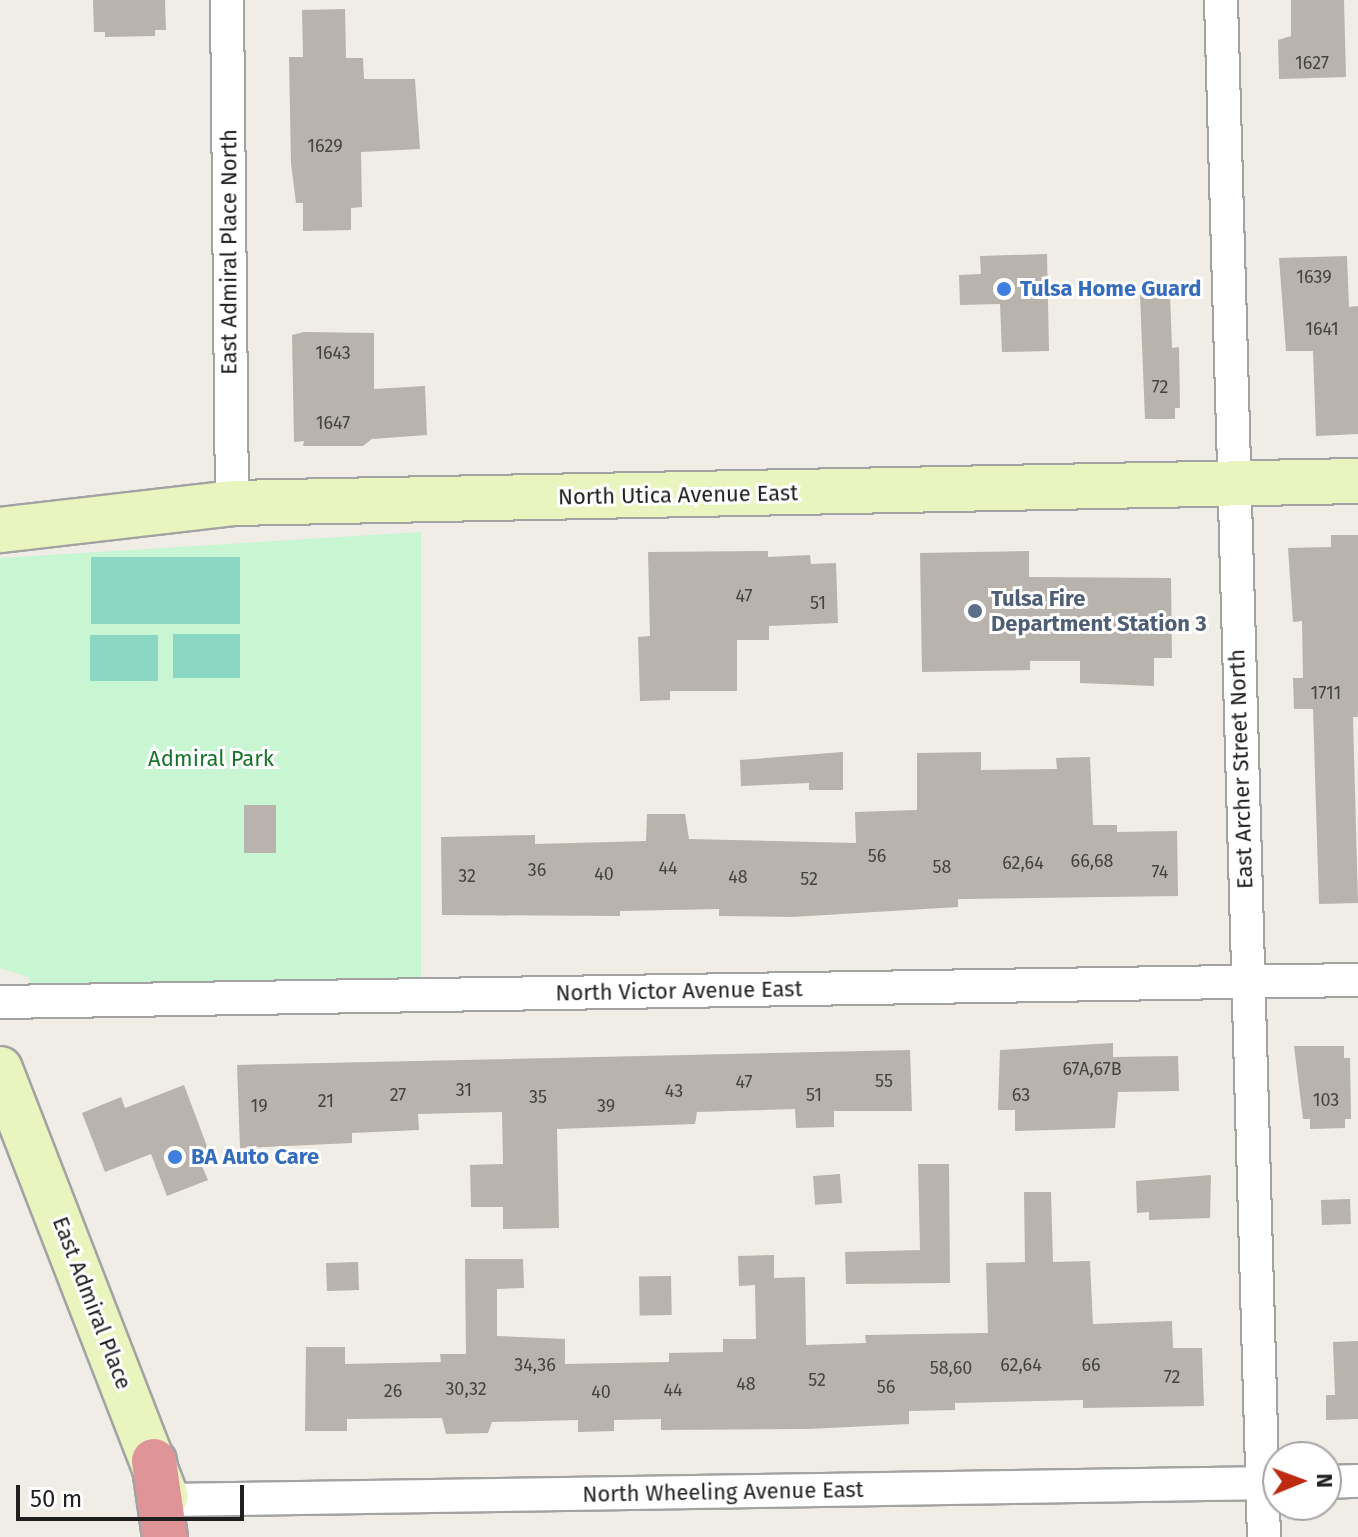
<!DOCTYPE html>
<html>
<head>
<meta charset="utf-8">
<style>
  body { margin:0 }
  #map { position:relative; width:1358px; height:1537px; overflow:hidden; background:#efede6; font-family:"Fira Sans",sans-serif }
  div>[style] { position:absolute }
  .park>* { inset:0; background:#c8f5d2 }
  .pitch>* { inset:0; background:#8bd7c4; transform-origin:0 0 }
  .building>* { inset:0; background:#b8b3ac; transform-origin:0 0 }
  .roads { filter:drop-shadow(2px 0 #a3a3a3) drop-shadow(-2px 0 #a3a3a3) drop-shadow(0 2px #a3a3a3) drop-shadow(0 -2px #a3a3a3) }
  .minor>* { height:32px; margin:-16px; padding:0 16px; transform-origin:16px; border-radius:16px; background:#fff }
  .secondary>* { height:44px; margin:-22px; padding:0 22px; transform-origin:22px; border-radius:22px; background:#eaf4bf }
  .motorway>* { height:44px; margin:-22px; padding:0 22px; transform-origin:22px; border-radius:22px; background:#df9598 }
  .dots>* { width:22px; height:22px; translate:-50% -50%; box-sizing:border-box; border:4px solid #fff; border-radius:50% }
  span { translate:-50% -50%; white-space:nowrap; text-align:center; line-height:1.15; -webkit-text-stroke:6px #fff; paint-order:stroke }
  .number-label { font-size:18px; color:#454442 }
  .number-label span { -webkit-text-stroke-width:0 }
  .street-label { font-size:22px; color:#1f1f1f }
  .shop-label { font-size:22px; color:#366cbe; font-weight:700 }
  .left { translate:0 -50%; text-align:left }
  .service-label { font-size:22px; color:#4e5e75; font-weight:700 }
  .park-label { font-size:22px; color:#16752b }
  .north { position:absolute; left:1262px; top:1441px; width:80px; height:80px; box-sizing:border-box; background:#fff; border:2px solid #a5a5a5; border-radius:50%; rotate:89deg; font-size:22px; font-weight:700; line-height:32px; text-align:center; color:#1f1f1f }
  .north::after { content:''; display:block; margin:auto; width:28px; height:36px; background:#bd2a12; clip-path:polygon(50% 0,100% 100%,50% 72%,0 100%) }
  .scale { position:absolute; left:16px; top:1485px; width:228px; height:36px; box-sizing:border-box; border:4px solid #1f1f1f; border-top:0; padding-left:10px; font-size:24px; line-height:28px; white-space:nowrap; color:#1f1f1f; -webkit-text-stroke:6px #fff; paint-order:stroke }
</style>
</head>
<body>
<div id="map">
  <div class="park">
    <i style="clip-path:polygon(421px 532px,421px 978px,29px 985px,29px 977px,0 968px,0 558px)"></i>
  </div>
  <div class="pitch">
    <i style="left:240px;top:557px;width:67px;height:149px;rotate:90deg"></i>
    <i style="left:173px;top:634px;width:67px;height:44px"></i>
    <i style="left:90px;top:635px;width:68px;height:46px"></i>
  </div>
  <div class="building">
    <i style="clip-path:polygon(93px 0,165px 0,166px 30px,155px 30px,155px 36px,105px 37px,105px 32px,94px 32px)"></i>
    <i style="clip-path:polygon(1291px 0,1344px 0,1346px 77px,1279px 79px,1278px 40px,1291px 36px)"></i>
    <i style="clip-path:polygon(345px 9px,346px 58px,363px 58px,364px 79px,415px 79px,420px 149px,361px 152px,362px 207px,351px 208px,351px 230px,303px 231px,303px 203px,296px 203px,291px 163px,289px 57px,303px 57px,302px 10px)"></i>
    <i style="clip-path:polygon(1047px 254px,1049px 351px,1002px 352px,1000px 304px,960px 305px,959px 275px,981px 274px,980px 256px)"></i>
    <i style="clip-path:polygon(1347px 256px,1349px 307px,1358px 306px,1358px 434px,1316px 436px,1313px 351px,1286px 351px,1279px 258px)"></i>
    <i style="clip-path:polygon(1170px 294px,1172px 348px,1179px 347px,1180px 408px,1175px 408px,1175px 419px,1145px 419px,1140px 295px)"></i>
    <i style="clip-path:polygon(304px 332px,374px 333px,374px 389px,425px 386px,427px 435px,372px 439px,363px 446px,303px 446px,304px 441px,294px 442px,292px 335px)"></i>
    <i style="clip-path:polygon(1331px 535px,1358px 535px,1358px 717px,1353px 717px,1358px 903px,1319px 904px,1313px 709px,1294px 709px,1293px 678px,1303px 678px,1302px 621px,1293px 622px,1288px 548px,1331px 547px)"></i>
    <i style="clip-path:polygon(768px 551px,768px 557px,810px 555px,811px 564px,836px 563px,838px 623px,769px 626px,769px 640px,737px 640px,737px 691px,670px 691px,670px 700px,640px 701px,638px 637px,650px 636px,648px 552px)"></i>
    <i style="clip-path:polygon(1029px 551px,1029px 577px,1171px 578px,1172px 658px,1154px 658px,1154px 686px,1080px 683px,1080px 661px,1030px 661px,1030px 670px,922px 672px,920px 553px)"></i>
    <i style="clip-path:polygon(843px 752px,843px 790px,809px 790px,809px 783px,741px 786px,740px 760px)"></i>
    <i style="clip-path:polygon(981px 752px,981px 770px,1057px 769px,1056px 758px,1090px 757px,1093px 825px,1117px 825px,1117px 832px,1177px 831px,1178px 896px,963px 899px,958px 899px,958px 907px,792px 917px,719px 916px,719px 909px,620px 911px,620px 916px,442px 915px,441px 837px,535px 835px,535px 844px,646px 841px,647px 814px,685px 814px,689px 839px,856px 843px,855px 812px,917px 810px,917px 753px)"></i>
    <i style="left:244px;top:805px;width:32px;height:48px"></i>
    <i style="clip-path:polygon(1113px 1043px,1113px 1057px,1178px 1056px,1179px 1091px,1118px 1092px,1115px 1128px,1015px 1131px,1015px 1110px,998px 1110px,1000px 1050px)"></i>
    <i style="clip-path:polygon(1294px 1046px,1344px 1046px,1344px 1058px,1350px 1058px,1351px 1119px,1345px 1119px,1345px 1128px,1310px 1129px,1310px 1119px,1303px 1119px)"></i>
    <i style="clip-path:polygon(910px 1050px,912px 1111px,834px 1111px,834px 1127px,796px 1128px,795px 1109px,697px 1112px,695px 1124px,557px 1129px,559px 1228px,503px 1229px,503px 1207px,471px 1207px,470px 1165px,503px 1164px,502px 1112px,418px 1114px,419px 1130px,352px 1133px,352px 1143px,240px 1148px,237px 1065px)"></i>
    <i style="clip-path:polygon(184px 1085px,208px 1149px,195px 1150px,208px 1180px,167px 1196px,151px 1154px,105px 1172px,82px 1113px,121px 1097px,125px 1108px)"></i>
    <i style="clip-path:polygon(918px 1164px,949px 1164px,950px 1283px,846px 1284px,845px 1252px,920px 1250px)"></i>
    <i style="left:840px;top:1174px;width:29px;height:27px;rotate:86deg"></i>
    <i style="clip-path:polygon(1211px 1175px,1210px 1218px,1149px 1220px,1149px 1212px,1137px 1213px,1136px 1181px)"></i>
    <i style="clip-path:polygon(1024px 1192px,1051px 1192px,1053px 1262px,1090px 1261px,1093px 1324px,1172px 1321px,1173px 1348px,1202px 1348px,1204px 1406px,1083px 1408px,1083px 1400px,955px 1403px,955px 1410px,909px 1411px,909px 1424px,809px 1429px,661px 1430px,661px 1419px,614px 1420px,614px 1431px,578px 1432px,578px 1420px,492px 1422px,488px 1433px,446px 1434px,442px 1418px,347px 1419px,347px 1431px,305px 1431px,306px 1347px,345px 1347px,345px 1364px,441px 1362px,440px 1354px,466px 1354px,465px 1259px,523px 1259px,524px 1288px,497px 1289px,497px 1336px,565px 1339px,565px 1364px,669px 1362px,669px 1353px,723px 1352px,723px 1339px,756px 1339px,755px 1285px,739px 1286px,738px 1256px,774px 1255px,774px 1278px,805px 1277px,806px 1345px,866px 1343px,865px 1335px,988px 1333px,986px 1263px,1025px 1262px)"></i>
    <i style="left:1350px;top:1199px;width:25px;height:29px;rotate:88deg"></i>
    <i style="left:358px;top:1262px;width:28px;height:32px;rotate:88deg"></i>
    <i style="left:671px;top:1276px;width:39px;height:32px;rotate:89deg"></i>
    <i style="clip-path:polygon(1358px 1341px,1358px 1419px,1326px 1420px,1326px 1395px,1335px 1395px,1333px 1342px)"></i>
  </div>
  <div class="roads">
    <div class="minor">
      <i style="left:227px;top:0;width:503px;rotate:89.43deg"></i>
      <i style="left:1221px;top:0;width:1538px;rotate:88.4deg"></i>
      <i style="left:0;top:1002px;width:1358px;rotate:-0.93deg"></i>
      <i style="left:1326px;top:1482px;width:32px;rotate:-2deg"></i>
      <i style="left:168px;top:1500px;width:1110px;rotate:-0.88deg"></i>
    </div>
    <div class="secondary">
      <i style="left:0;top:530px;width:234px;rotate:-6.6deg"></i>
      <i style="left:232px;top:503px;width:1126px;rotate:-1.12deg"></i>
      <i style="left:0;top:1069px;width:458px;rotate:68.8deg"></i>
    </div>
    <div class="motorway">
      <i style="left:154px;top:1461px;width:77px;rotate:81.8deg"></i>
    </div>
  </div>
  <div class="dots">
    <i style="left:1004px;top:289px;background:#3f7fe0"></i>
    <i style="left:975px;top:611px;background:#5c6f8a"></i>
    <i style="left:175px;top:1157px;background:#3f7fe0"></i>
  </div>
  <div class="number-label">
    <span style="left:1312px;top:63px">1627</span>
    <span style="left:325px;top:146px">1629</span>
    <span style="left:1314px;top:277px">1639</span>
    <span style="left:1322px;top:329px">1641</span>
    <span style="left:333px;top:353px">1643</span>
    <span style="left:1160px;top:387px">72</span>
    <span style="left:333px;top:423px">1647</span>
    <span style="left:744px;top:596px">47</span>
    <span style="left:818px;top:603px">51</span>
    <span style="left:1326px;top:693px">1711</span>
    <span style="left:877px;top:856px">56</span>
    <span style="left:1092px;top:861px">66,68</span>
    <span style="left:1023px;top:863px">62,64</span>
    <span style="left:942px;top:867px">58</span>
    <span style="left:668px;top:868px">44</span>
    <span style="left:537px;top:870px">36</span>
    <span style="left:1160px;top:872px">74</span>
    <span style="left:604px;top:874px">40</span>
    <span style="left:467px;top:876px">32</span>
    <span style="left:738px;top:877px">48</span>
    <span style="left:809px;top:879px">52</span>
    <span style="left:1092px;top:1069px">67A,67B</span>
    <span style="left:884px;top:1081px">55</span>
    <span style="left:744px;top:1082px">47</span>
    <span style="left:464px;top:1090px">31</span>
    <span style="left:674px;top:1091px">43</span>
    <span style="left:398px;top:1095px">27</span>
    <span style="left:814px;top:1095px">51</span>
    <span style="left:1021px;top:1095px">63</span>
    <span style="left:538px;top:1097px">35</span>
    <span style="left:1326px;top:1100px">103</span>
    <span style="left:326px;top:1101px">21</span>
    <span style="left:259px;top:1106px">19</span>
    <span style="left:606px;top:1106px">39</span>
    <span style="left:535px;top:1365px">34,36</span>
    <span style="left:1021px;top:1365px">62,64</span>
    <span style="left:1091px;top:1365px">66</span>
    <span style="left:951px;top:1368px">58,60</span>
    <span style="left:1172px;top:1377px">72</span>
    <span style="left:817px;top:1380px">52</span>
    <span style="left:746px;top:1384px">48</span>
    <span style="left:886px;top:1387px">56</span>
    <span style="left:466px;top:1389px">30,32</span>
    <span style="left:673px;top:1390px">44</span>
    <span style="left:393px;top:1391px">26</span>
    <span style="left:601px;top:1392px">40</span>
  </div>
  <div class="street-label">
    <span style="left:229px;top:252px;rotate:-90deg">East Admiral Place North</span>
    <span style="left:678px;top:495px;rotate:-1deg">North Utica Avenue East</span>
    <span style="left:1241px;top:769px;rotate:-92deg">East Archer Street North</span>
    <span style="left:679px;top:991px;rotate:-1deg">North Victor Avenue East</span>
    <span style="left:92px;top:1303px;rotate:69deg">East Admiral Place</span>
    <span style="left:723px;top:1492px;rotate:-1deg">North Wheeling Avenue East</span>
  </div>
  <div class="shop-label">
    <span class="left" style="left:1020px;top:289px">Tulsa Home Guard</span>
    <span class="left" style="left:191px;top:1157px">BA Auto Care</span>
  </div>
  <div class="service-label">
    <span class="left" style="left:991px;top:611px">Tulsa Fire<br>Department Station 3</span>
  </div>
  <div class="park-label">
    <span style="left:211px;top:759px">Admiral Park</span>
  </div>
  <div class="north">N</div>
  <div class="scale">50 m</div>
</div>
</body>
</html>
